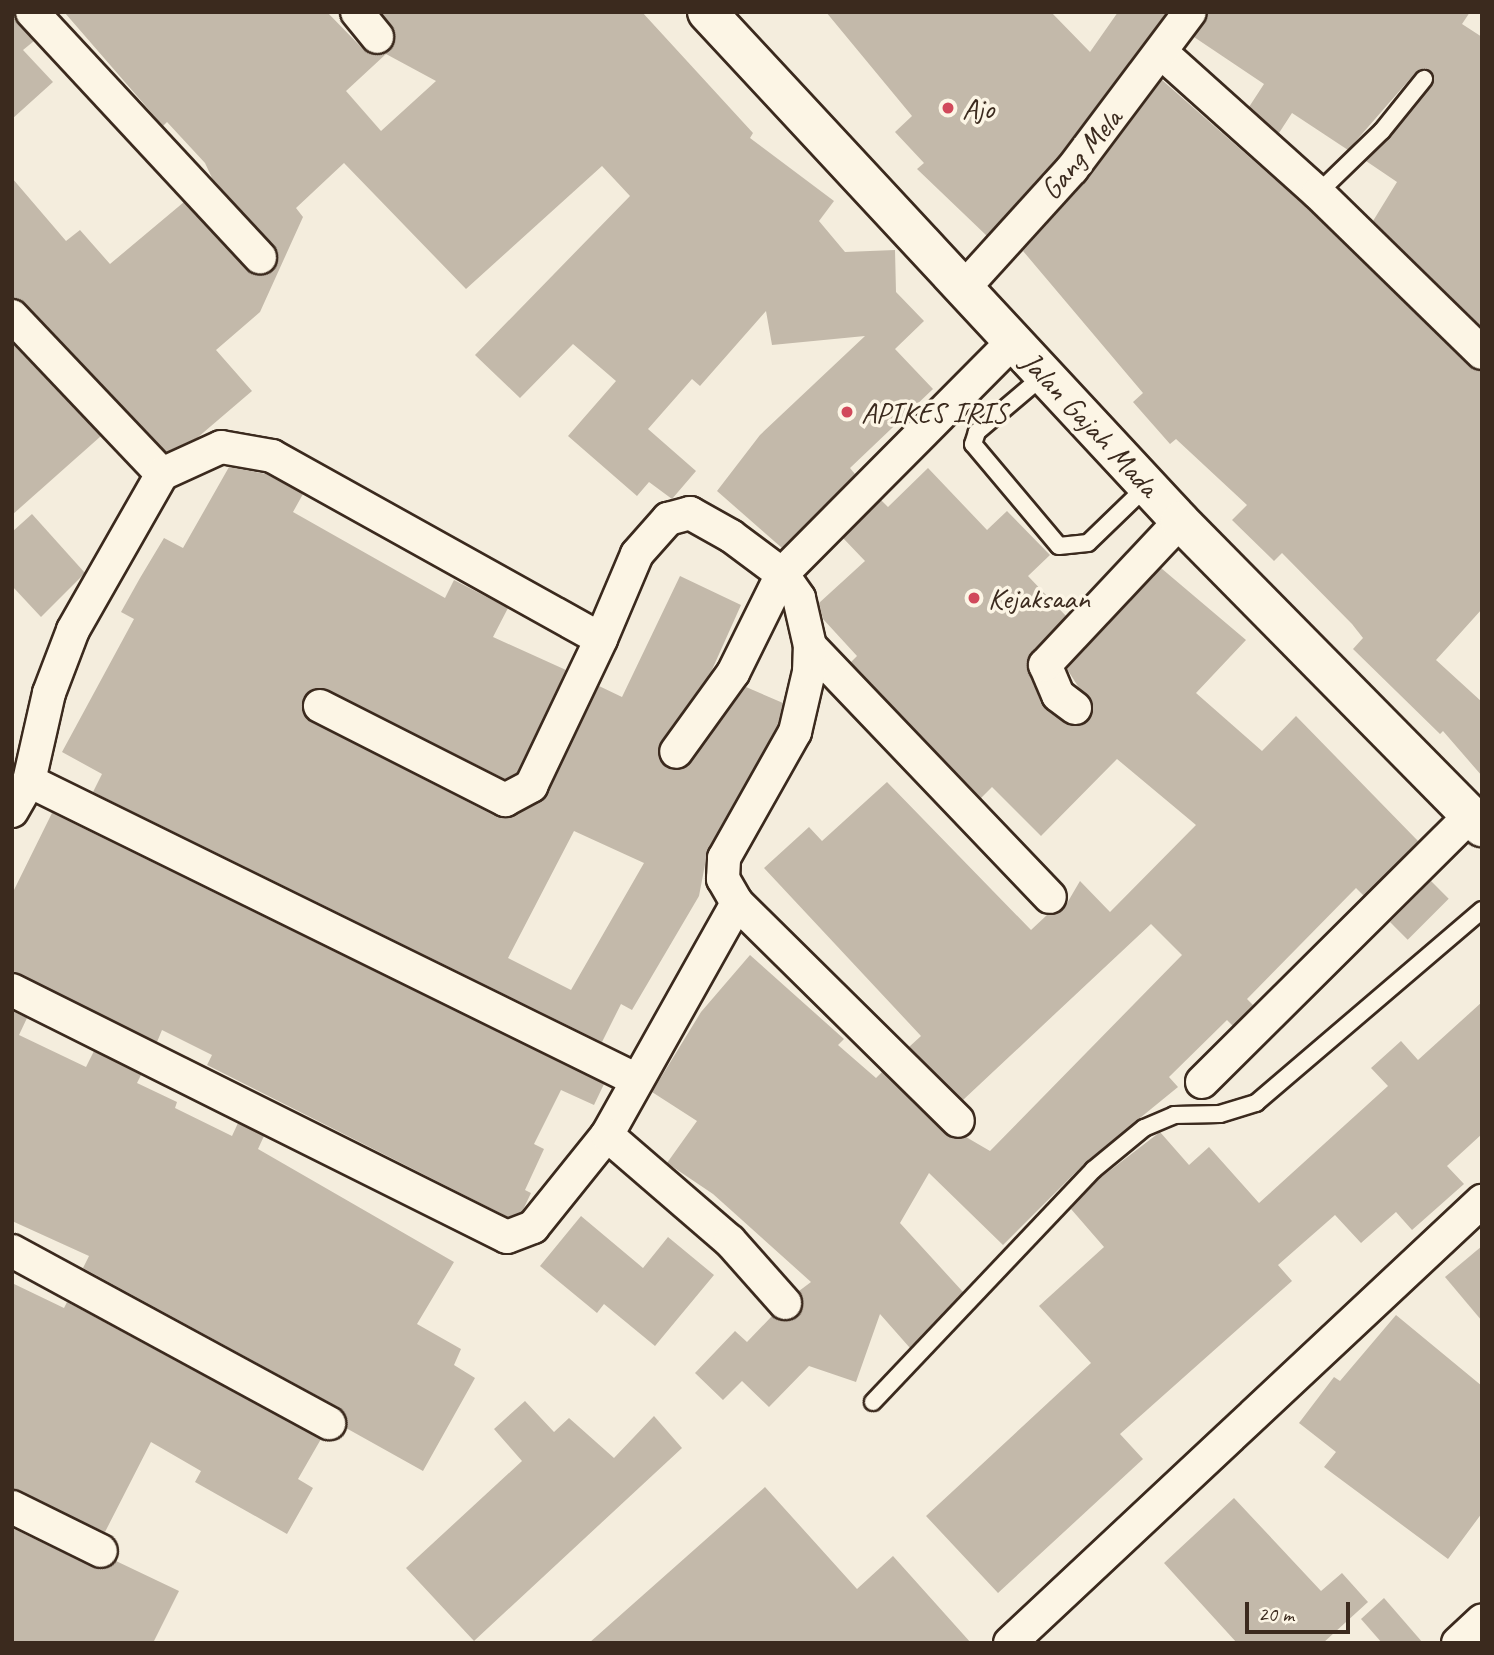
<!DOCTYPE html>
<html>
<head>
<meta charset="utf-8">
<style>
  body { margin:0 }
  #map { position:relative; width:1494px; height:1655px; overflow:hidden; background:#f4eddd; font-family:Caveat,sans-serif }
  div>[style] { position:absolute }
  .building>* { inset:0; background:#c3b9aa; transform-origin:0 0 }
  .roads { filter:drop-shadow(2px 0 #3b2a1e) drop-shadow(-2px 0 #3b2a1e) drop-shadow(0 2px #3b2a1e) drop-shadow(0 -2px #3b2a1e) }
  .lane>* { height:16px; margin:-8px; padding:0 8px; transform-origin:8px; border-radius:8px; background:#fcf5e5 }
  .street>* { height:32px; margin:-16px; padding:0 16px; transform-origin:16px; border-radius:16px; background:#fcf5e5 }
  .secondary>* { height:38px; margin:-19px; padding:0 19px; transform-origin:19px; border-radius:19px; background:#fcf5e5 }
  .dots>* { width:19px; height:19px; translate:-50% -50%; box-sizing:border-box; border:4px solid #fcf5e5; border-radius:50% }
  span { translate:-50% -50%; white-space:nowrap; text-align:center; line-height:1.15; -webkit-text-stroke:7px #fcf5e5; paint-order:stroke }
  .poi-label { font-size:30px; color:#3b2a1e }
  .left { translate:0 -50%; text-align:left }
  .street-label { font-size:30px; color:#3b2a1e }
  .frame { position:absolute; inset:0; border:14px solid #3b2a1e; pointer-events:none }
  .scale { position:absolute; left:1245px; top:1602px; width:105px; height:32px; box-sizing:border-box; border:4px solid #3b2a1e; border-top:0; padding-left:9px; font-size:21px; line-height:24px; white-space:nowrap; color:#3b2a1e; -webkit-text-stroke:5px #fcf5e5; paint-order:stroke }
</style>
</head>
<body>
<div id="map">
  <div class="building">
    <i style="clip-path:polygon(12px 12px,34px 41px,23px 50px,53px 82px,12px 119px)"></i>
    <i style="clip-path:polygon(evenodd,57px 12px,327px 12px,363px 49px,379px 55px,389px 51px,395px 35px,381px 12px,642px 12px,753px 133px,750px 138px,834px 201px,819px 221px,845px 252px,895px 250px,896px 292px,924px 321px,895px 349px,933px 389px,850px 468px,855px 474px,782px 548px,717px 491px,760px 435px,865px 336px,772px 345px,766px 311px,700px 386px,692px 379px,648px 429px,696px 471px,672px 499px,649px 482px,637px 496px,568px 436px,616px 381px,573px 344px,520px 398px,475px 355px,630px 196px,602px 166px,466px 289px,344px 163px,296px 208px,303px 217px,260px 312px,216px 350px,252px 391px,197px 438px,166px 452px,25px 303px,12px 298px,12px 178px,66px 241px,80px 230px,110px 264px,184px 202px,254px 274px,272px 271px,278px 252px,212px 178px,205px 163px,167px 122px,163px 126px,65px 13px,57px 12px,386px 54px,436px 81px,381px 131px,346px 91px,386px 54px)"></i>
    <i style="clip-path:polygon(826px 12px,1051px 12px,1090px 52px,1118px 12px,1167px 12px,1058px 157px,987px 236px,917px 169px,924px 163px,895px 132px,912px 116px)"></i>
    <i style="clip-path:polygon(1208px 12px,1470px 12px,1462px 24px,1482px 37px,1482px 327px,1373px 221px,1397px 182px,1366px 161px,1432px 86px,1431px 71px,1416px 72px,1348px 150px,1292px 113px,1279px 133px,1249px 107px,1264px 84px,1194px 37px)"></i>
    <i style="clip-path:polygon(1162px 80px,1305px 206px,1469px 366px,1482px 371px,1482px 609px,1436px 660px,1482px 702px,1482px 776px,1443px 731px,1440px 734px,1353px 649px,1363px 638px,1352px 624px,1282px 553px,1274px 561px,1232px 520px,1247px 505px,1176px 439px,1170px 444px,1133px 402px,1143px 393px,1023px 251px,1087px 180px)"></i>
    <i style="clip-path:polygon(12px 343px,101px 436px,12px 515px)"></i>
    <i style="clip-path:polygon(evenodd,229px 467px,266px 474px,303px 494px,293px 512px,445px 598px,454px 580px,508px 608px,493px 637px,566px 670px,517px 773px,505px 779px,328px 690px,311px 690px,303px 698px,304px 715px,312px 722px,497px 817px,514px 816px,547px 795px,599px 686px,622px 697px,680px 576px,741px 605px,711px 672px,661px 741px,659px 759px,673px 770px,690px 763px,746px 687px,783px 703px,778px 725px,708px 849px,699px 896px,632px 1010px,621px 1004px,602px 1042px,93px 792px,102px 774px,62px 752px,134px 619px,121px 612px,140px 578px,164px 538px,183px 548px,229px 467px,574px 831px,644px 863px,571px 990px,508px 958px,574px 831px)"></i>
    <i style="clip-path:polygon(928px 468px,987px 530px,1007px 511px,1050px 555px,1028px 576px,1066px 616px,1027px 663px,1041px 703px,1064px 723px,1083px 725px,1093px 710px,1067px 669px,1161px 568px,1246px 640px,1196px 693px,1262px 751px,1296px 716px,1418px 841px,1364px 896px,1356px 888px,1247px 999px,1253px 1005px,1233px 1026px,1227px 1020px,1169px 1077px,1178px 1087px,1086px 1162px,1003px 1245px,929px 1173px,900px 1223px,963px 1292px,910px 1348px,880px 1314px,856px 1382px,809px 1366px,769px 1407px,742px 1381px,723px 1400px,695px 1373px,735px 1331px,747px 1342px,772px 1316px,788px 1321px,797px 1317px,803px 1308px,799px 1291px,811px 1282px,713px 1194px,667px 1163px,697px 1121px,652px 1092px,701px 1012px,750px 955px,844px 1039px,838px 1045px,876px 1078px,882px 1072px,945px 1134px,966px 1137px,990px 1151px,1182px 955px,1151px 924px,963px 1100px,909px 1047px,921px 1036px,764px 868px,809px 827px,822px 841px,887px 782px,1031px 930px,1047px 915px,1063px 910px,1080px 881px,1110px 912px,1196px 825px,1117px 759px,1041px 836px,992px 787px,981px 798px,851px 662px,857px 656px,823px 619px,819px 603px,865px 561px,843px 538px,881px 500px,888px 507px)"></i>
    <i style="clip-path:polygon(32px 514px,85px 573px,41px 617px,12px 586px,12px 532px)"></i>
    <i style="clip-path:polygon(52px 813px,604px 1084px,594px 1105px,561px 1090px,534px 1144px,544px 1149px,525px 1190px,531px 1193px,522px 1212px,508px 1217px,207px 1065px,212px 1055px,162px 1030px,157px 1042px,12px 972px,12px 894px)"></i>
    <i style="left:1431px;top:881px;width:25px;height:58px;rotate:45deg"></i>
    <i style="clip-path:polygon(1482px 1002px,1482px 1134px,1447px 1166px,1464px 1184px,1412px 1230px,1396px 1212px,1361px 1243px,1335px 1215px,1278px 1265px,1292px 1281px,1120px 1434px,1143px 1459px,998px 1593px,926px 1516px,1091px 1363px,1039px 1306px,1104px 1247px,1071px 1209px,1100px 1178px,1160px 1132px,1189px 1165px,1209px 1147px,1259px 1203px,1388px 1086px,1371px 1068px,1401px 1041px,1418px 1060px)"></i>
    <i style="clip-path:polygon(12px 1011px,27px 1018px,19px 1035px,86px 1067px,94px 1051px,141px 1075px,137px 1083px,177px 1102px,175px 1108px,232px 1136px,238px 1123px,264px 1136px,258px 1149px,454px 1262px,417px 1324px,461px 1349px,454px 1365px,475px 1378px,423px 1471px,346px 1428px,338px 1407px,83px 1268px,89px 1256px,12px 1221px)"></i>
    <i style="clip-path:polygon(581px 1216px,643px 1268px,668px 1237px,714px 1275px,655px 1346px,604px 1304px,597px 1313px,540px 1266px)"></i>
    <i style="clip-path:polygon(1482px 1246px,1482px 1321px,1445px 1277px)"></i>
    <i style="clip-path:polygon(12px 1283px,64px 1308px,67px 1302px,321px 1439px,298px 1479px,313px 1488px,287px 1534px,195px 1482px,201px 1471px,151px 1442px,105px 1532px,12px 1489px)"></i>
    <i style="clip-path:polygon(1396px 1315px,1482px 1386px,1482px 1513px,1448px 1559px,1324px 1467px,1336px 1452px,1299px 1423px,1334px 1377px,1340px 1381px)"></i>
    <i style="clip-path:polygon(525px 1401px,554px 1432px,569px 1418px,614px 1458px,654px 1416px,682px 1448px,474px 1641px,406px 1568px,522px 1461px,494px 1429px)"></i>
    <i style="clip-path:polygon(765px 1487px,857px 1589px,893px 1556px,971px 1643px,589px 1643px)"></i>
    <i style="clip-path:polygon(1234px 1498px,1321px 1591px,1342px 1573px,1368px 1602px,1323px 1643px,1237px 1643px,1164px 1563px)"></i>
    <i style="clip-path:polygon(12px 1528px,93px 1567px,103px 1569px,116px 1561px,179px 1591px,153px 1643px,12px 1643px)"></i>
    <i style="clip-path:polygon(1384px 1598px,1423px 1643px,1382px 1643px,1361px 1619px)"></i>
  </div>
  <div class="roads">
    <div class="lane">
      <i style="left:1318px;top:193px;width:89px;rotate:-44.1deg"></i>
      <i style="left:1382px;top:131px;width:67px;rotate:-51.1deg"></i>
      <i style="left:1043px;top:376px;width:87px;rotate:139.7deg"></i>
      <i style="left:977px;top:432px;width:13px;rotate:108deg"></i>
      <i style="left:973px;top:444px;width:133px;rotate:49.9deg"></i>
      <i style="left:1059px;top:546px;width:29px;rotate:-6deg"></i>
      <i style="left:1088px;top:543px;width:82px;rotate:-44deg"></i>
      <i style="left:873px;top:1402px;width:320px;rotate:-46.5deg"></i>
      <i style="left:1093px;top:1170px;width:66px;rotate:-39.5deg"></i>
      <i style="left:1144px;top:1128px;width:33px;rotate:-23deg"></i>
      <i style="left:1174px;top:1115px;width:46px;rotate:-1.2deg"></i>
      <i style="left:1220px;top:1114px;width:38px;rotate:-17deg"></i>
      <i style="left:1256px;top:1103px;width:297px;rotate:-40.5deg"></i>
    </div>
    <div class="street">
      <i style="left:32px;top:12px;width:335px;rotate:47.1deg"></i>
      <i style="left:357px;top:12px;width:32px;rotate:51deg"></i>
      <i style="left:1163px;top:54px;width:208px;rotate:41.9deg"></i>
      <i style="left:1318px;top:193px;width:229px;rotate:44.3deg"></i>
      <i style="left:963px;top:289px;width:162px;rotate:-47.8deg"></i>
      <i style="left:1072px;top:169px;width:196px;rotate:-53.1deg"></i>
      <i style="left:12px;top:316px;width:218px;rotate:46.5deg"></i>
      <i style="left:810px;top:646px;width:347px;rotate:46.3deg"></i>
      <i style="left:320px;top:706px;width:208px;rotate:26.9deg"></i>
      <i style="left:505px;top:800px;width:30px;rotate:-28deg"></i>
      <i style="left:531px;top:786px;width:163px;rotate:-64.5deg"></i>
      <i style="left:1075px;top:708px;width:21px;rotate:-143deg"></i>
      <i style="left:1058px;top:695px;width:33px;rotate:-113deg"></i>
      <i style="left:1045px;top:665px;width:197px;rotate:-46.8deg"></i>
      <i style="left:29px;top:781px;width:675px;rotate:26.19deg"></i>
      <i style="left:12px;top:811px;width:34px;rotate:-60deg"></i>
      <i style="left:29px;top:781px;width:90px;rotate:-77.2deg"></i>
      <i style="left:49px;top:693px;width:67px;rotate:-69.1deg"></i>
      <i style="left:73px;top:630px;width:180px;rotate:-60.3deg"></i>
      <i style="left:162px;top:474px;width:65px;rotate:-24.6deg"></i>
      <i style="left:221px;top:447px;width:52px;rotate:10deg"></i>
      <i style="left:272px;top:456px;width:376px;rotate:29.1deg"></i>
      <i style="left:601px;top:639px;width:92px;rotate:-67deg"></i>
      <i style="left:637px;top:554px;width:47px;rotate:-48.5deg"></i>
      <i style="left:668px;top:519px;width:23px;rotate:-15deg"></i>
      <i style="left:690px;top:513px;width:47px;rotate:29.3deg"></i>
      <i style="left:731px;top:536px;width:64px;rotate:36.7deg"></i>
      <i style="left:782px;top:574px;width:110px;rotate:116.3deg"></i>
      <i style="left:733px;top:673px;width:97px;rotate:125.8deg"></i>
      <i style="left:737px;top:903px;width:310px;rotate:44.6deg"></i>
      <i style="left:12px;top:990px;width:553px;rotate:26.52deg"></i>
      <i style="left:507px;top:1237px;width:28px;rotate:-21deg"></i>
      <i style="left:533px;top:1227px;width:118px;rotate:-51.2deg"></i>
      <i style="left:607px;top:1135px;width:266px;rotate:-60.7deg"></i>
      <i style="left:737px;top:903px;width:28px;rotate:-120deg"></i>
      <i style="left:723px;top:879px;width:21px;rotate:-87deg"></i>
      <i style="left:724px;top:858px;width:145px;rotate:-60.6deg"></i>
      <i style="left:795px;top:732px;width:62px;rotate:-76.9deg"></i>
      <i style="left:809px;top:672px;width:26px;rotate:-88deg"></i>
      <i style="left:810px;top:646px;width:49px;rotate:-102.9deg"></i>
      <i style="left:799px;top:598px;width:29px;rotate:-125deg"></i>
      <i style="left:782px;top:574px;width:328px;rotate:-45.2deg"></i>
      <i style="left:1202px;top:1082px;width:379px;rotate:-44.8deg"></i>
      <i style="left:607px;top:1135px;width:162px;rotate:40.8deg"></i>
      <i style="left:730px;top:1241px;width:83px;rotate:48.4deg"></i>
      <i style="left:12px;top:1251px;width:361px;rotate:28.5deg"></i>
      <i style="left:12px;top:1507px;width:99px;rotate:26.3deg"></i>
      <i style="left:1010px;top:1643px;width:647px;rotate:-43.12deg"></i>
      <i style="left:1458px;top:1643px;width:33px;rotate:-43deg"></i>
    </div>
    <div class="secondary">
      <i style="left:707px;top:12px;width:695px;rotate:47.1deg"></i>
      <i style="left:1180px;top:521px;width:430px;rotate:45.4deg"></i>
    </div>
  </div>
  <div class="dots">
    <i style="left:948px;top:108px;background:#d1495b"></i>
    <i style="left:847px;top:412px;background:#d1495b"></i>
    <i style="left:974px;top:598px;background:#d1495b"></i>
  </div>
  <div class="poi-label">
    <span class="left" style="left:962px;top:108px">Ajo</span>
    <span class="left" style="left:861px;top:412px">APIKES IRIS</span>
    <span class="left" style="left:988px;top:598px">Kejaksaan</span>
  </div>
  <div class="street-label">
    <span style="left:1081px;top:154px;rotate:-50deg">Gang Mela</span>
    <span style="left:1090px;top:424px;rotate:47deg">Jalan Gajah Mada</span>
  </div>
  <div class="frame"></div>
  <div class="scale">20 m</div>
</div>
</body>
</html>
